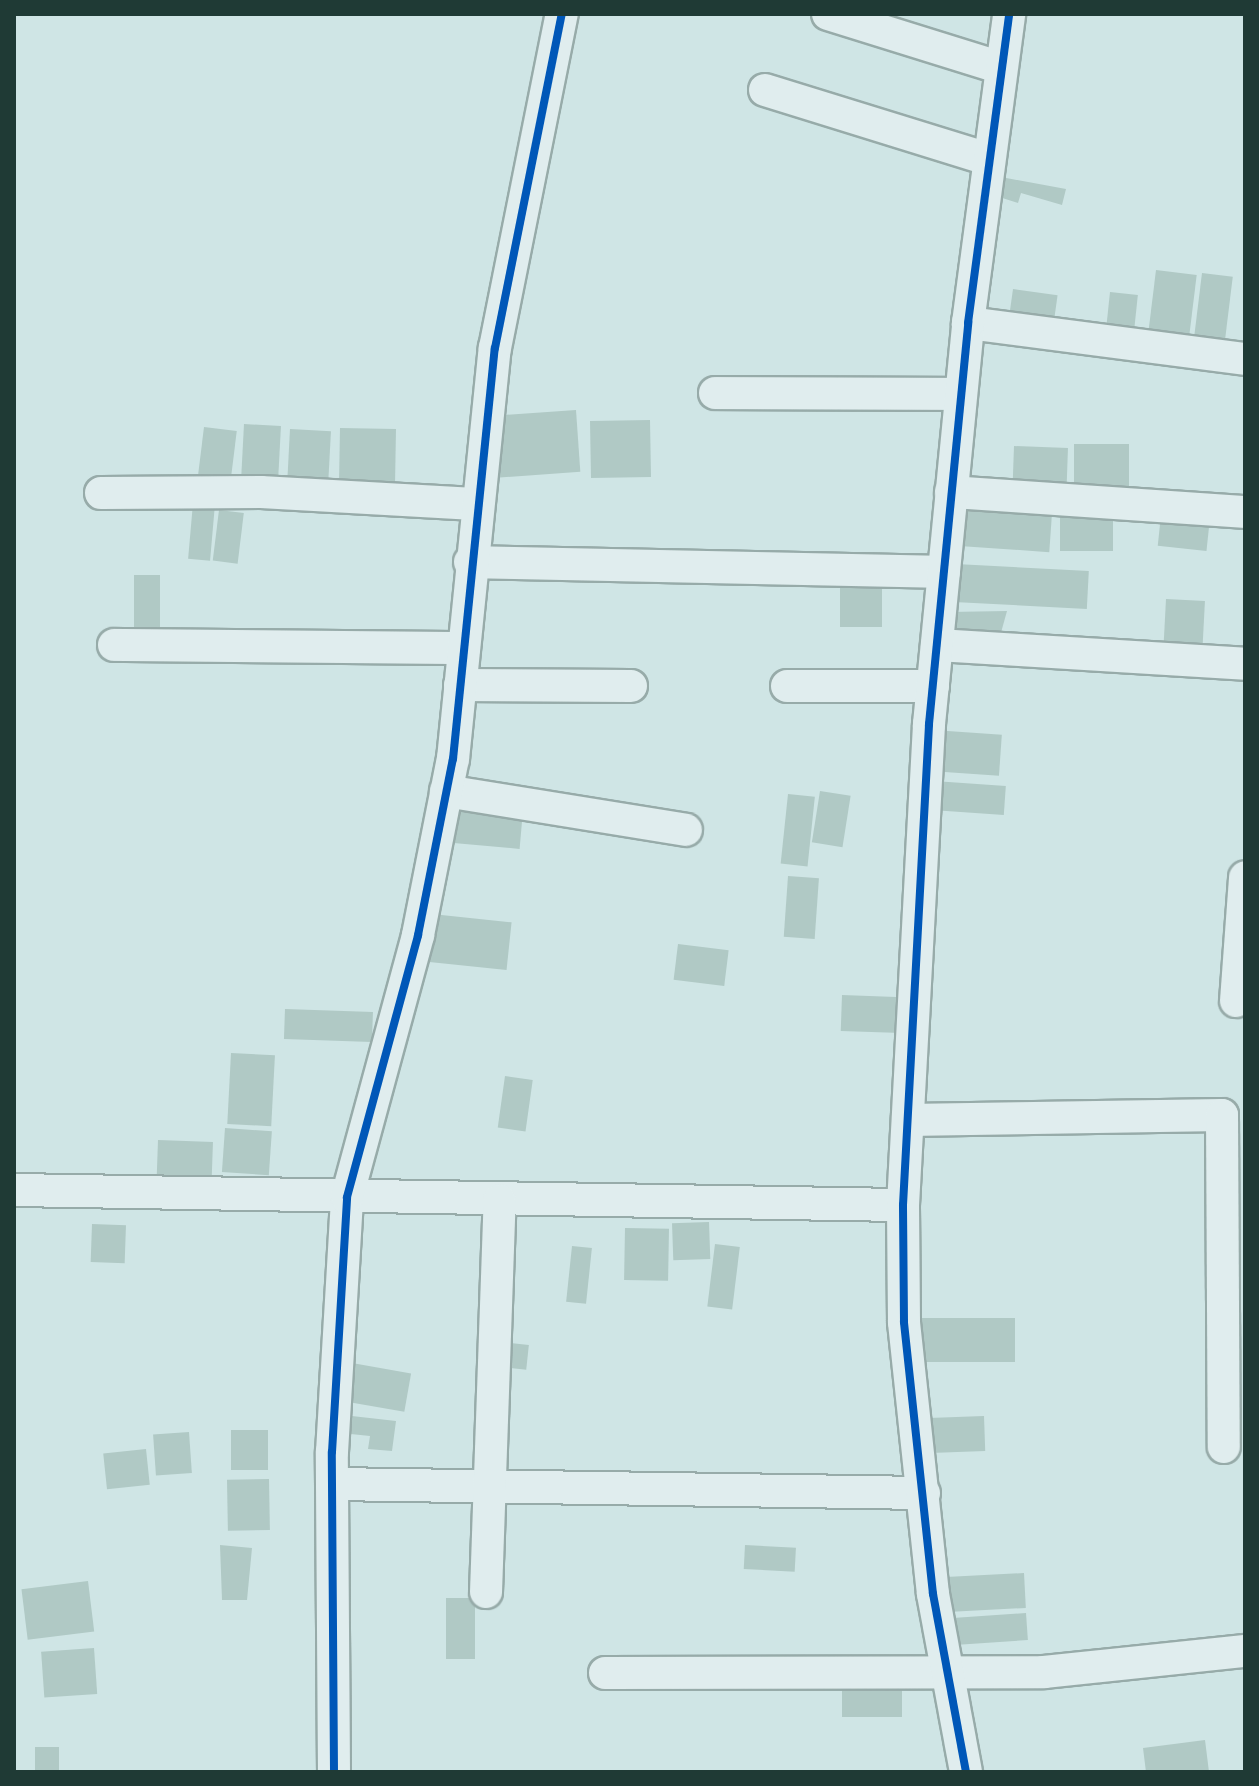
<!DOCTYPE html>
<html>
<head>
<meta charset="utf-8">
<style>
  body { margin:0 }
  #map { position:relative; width:1259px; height:1786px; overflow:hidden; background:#cfe5e5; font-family:"IBM Plex Serif",serif }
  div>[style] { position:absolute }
  .building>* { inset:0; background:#b0c9c5; transform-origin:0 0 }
  .roads { filter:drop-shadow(2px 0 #97aba9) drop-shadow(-2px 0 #97aba9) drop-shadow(0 2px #97aba9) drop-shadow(0 -2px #97aba9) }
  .minor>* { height:32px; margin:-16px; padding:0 16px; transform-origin:16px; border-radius:16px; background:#e0edee }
  .cycleway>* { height:8px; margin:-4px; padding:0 4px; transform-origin:4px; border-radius:4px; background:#0057b8 }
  span { translate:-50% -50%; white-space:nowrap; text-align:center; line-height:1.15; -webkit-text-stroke:7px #d6f5f6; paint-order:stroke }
  .frame { position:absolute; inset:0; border:16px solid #1f3a35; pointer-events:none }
</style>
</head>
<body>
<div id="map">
  <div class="building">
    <i style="clip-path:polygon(1001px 177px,1066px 189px,1062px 205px,1021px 193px,1018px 203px,996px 196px)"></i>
    <i style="left:1156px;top:270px;width:41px;height:70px;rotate:7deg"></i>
    <i style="left:1202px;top:273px;width:31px;height:73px;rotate:7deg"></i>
    <i style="left:1013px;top:289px;width:45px;height:34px;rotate:8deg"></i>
    <i style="left:1110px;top:292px;width:28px;height:44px;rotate:6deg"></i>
    <i style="left:576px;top:410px;width:62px;height:84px;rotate:86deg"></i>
    <i style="left:650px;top:420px;width:57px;height:60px;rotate:89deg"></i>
    <i style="left:244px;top:424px;width:37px;height:62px;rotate:3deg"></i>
    <i style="left:204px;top:427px;width:33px;height:55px;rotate:7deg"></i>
    <i style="left:340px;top:428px;width:56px;height:63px;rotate:1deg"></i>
    <i style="left:290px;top:429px;width:41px;height:60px;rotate:3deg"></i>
    <i style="left:1074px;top:444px;width:55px;height:43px"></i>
    <i style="left:1014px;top:446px;width:54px;height:43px;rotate:2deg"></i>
    <i style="left:193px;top:503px;width:22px;height:56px;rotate:5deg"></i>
    <i style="left:219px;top:510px;width:25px;height:51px;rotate:7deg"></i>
    <i style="left:962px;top:510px;width:90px;height:36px;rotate:4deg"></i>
    <i style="left:1060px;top:514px;width:53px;height:37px"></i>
    <i style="left:1161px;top:515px;width:49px;height:31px;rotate:6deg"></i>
    <i style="left:956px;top:564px;width:133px;height:38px;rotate:3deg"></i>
    <i style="left:134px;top:575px;width:26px;height:57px"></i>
    <i style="left:840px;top:577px;width:42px;height:50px"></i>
    <i style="left:1166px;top:599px;width:39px;height:56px;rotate:3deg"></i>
    <i style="clip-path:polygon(1007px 611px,997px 647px,948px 636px,948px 612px)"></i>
    <i style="left:933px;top:730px;width:69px;height:41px;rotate:4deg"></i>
    <i style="left:934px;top:781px;width:72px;height:29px;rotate:4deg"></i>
    <i style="left:820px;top:791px;width:31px;height:52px;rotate:9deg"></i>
    <i style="left:788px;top:794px;width:27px;height:70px;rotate:6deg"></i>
    <i style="left:454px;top:807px;width:69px;height:36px;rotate:5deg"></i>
    <i style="left:788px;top:876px;width:31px;height:61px;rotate:4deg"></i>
    <i style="left:432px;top:914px;width:80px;height:48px;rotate:6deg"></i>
    <i style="left:678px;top:944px;width:51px;height:36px;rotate:7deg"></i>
    <i style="left:842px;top:995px;width:61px;height:36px;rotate:2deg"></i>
    <i style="left:285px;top:1009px;width:88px;height:30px;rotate:2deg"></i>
    <i style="left:231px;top:1053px;width:44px;height:71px;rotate:3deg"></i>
    <i style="left:505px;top:1076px;width:28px;height:52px;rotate:8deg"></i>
    <i style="left:225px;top:1128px;width:47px;height:44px;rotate:4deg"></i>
    <i style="left:158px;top:1140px;width:55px;height:37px;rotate:2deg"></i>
    <i style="left:709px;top:1222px;width:37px;height:37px;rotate:88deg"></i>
    <i style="left:92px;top:1224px;width:34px;height:38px;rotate:2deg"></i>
    <i style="left:625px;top:1228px;width:44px;height:52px;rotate:1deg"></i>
    <i style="left:715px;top:1244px;width:25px;height:63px;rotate:7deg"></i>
    <i style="left:572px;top:1246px;width:20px;height:56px;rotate:6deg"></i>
    <i style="left:1015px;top:1318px;width:44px;height:103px;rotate:90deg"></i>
    <i style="left:501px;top:1342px;width:28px;height:25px;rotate:6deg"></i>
    <i style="left:352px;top:1363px;width:60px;height:39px;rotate:10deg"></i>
    <i style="clip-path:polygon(343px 1415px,396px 1421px,392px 1451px,368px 1449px,370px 1436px,341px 1433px)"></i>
    <i style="left:984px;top:1416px;width:35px;height:62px;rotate:88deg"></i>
    <i style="left:268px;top:1430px;width:40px;height:37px;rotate:90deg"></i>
    <i style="left:189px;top:1432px;width:41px;height:36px;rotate:86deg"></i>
    <i style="left:146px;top:1449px;width:36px;height:43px;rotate:84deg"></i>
    <i style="left:269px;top:1479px;width:51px;height:42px;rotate:89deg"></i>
    <i style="clip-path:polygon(220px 1545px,252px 1548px,247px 1600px,222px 1600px)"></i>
    <i style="left:745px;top:1545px;width:51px;height:24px;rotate:3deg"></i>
    <i style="left:1024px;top:1573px;width:35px;height:83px;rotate:87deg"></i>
    <i style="left:88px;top:1581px;width:51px;height:67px;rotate:83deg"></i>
    <i style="left:446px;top:1598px;width:29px;height:61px"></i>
    <i style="left:1026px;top:1613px;width:27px;height:77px;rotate:86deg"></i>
    <i style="left:94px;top:1648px;width:46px;height:53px;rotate:86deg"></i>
    <i style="left:842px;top:1690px;width:60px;height:27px"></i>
    <i style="clip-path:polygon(1205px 1740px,1209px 1772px,1146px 1772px,1143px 1748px)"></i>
    <i style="left:35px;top:1747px;width:24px;height:25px"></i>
  </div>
  <div class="roads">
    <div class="minor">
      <i style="left:828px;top:14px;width:181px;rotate:17.3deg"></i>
      <i style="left:765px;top:90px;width:233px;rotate:17.2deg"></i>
      <i style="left:968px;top:323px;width:279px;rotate:7.4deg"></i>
      <i style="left:715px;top:393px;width:246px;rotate:0.2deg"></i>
      <i style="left:951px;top:492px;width:295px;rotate:3.9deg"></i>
      <i style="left:101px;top:493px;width:160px;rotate:-0.4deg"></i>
      <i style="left:261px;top:492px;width:214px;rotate:3.2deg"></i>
      <i style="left:470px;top:562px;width:474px;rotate:1.2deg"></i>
      <i style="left:114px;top:645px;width:350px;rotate:0.5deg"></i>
      <i style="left:937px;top:645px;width:309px;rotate:3.5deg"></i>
      <i style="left:460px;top:685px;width:171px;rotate:0.3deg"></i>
      <i style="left:787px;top:686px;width:146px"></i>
      <i style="left:446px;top:791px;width:243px;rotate:9.2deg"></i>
      <i style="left:1236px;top:1001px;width:124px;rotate:-85.8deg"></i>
      <i style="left:908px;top:1120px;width:314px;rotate:-0.9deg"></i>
      <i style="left:1222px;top:1115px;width:332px;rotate:89.7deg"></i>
      <i style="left:14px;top:1190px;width:889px;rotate:0.97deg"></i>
      <i style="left:332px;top:1484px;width:592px;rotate:0.87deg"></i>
      <i style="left:486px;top:1592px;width:392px;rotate:-88deg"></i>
      <i style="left:605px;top:1673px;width:439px;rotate:-0.1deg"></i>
      <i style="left:1044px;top:1672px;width:202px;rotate:-6deg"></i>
      <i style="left:334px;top:1772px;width:320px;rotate:-90.4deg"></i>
      <i style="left:332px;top:1452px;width:255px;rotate:-86.6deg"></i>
      <i style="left:347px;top:1197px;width:271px;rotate:-74.8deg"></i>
      <i style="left:418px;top:935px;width:179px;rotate:-78.8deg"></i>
      <i style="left:453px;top:759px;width:413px;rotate:-84.2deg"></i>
      <i style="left:495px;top:348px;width:341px;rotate:-78.7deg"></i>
      <i style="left:966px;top:1772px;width:181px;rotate:-100.5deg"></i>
      <i style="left:933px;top:1594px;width:274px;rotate:-96.1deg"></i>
      <i style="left:904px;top:1322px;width:117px;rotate:-90.5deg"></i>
      <i style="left:903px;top:1205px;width:482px;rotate:-86.9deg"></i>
      <i style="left:929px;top:724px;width:403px;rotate:-84.4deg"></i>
      <i style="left:968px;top:323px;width:312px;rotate:-82.4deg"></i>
    </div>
  </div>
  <div class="cycleway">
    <i style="left:334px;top:1772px;width:320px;rotate:-90.4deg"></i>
    <i style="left:332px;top:1452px;width:255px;rotate:-86.6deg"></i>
    <i style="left:347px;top:1197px;width:271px;rotate:-74.8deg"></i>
    <i style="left:418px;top:935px;width:179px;rotate:-78.8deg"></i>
    <i style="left:453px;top:759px;width:413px;rotate:-84.2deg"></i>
    <i style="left:495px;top:348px;width:341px;rotate:-78.7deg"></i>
    <i style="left:966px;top:1772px;width:181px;rotate:-100.5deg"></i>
    <i style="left:933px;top:1594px;width:274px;rotate:-96.1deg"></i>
    <i style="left:904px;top:1322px;width:117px;rotate:-90.5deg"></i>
    <i style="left:903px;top:1205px;width:482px;rotate:-86.9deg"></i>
    <i style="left:929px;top:724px;width:403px;rotate:-84.4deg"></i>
    <i style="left:968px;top:323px;width:312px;rotate:-82.4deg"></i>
  </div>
  <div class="frame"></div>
</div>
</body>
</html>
